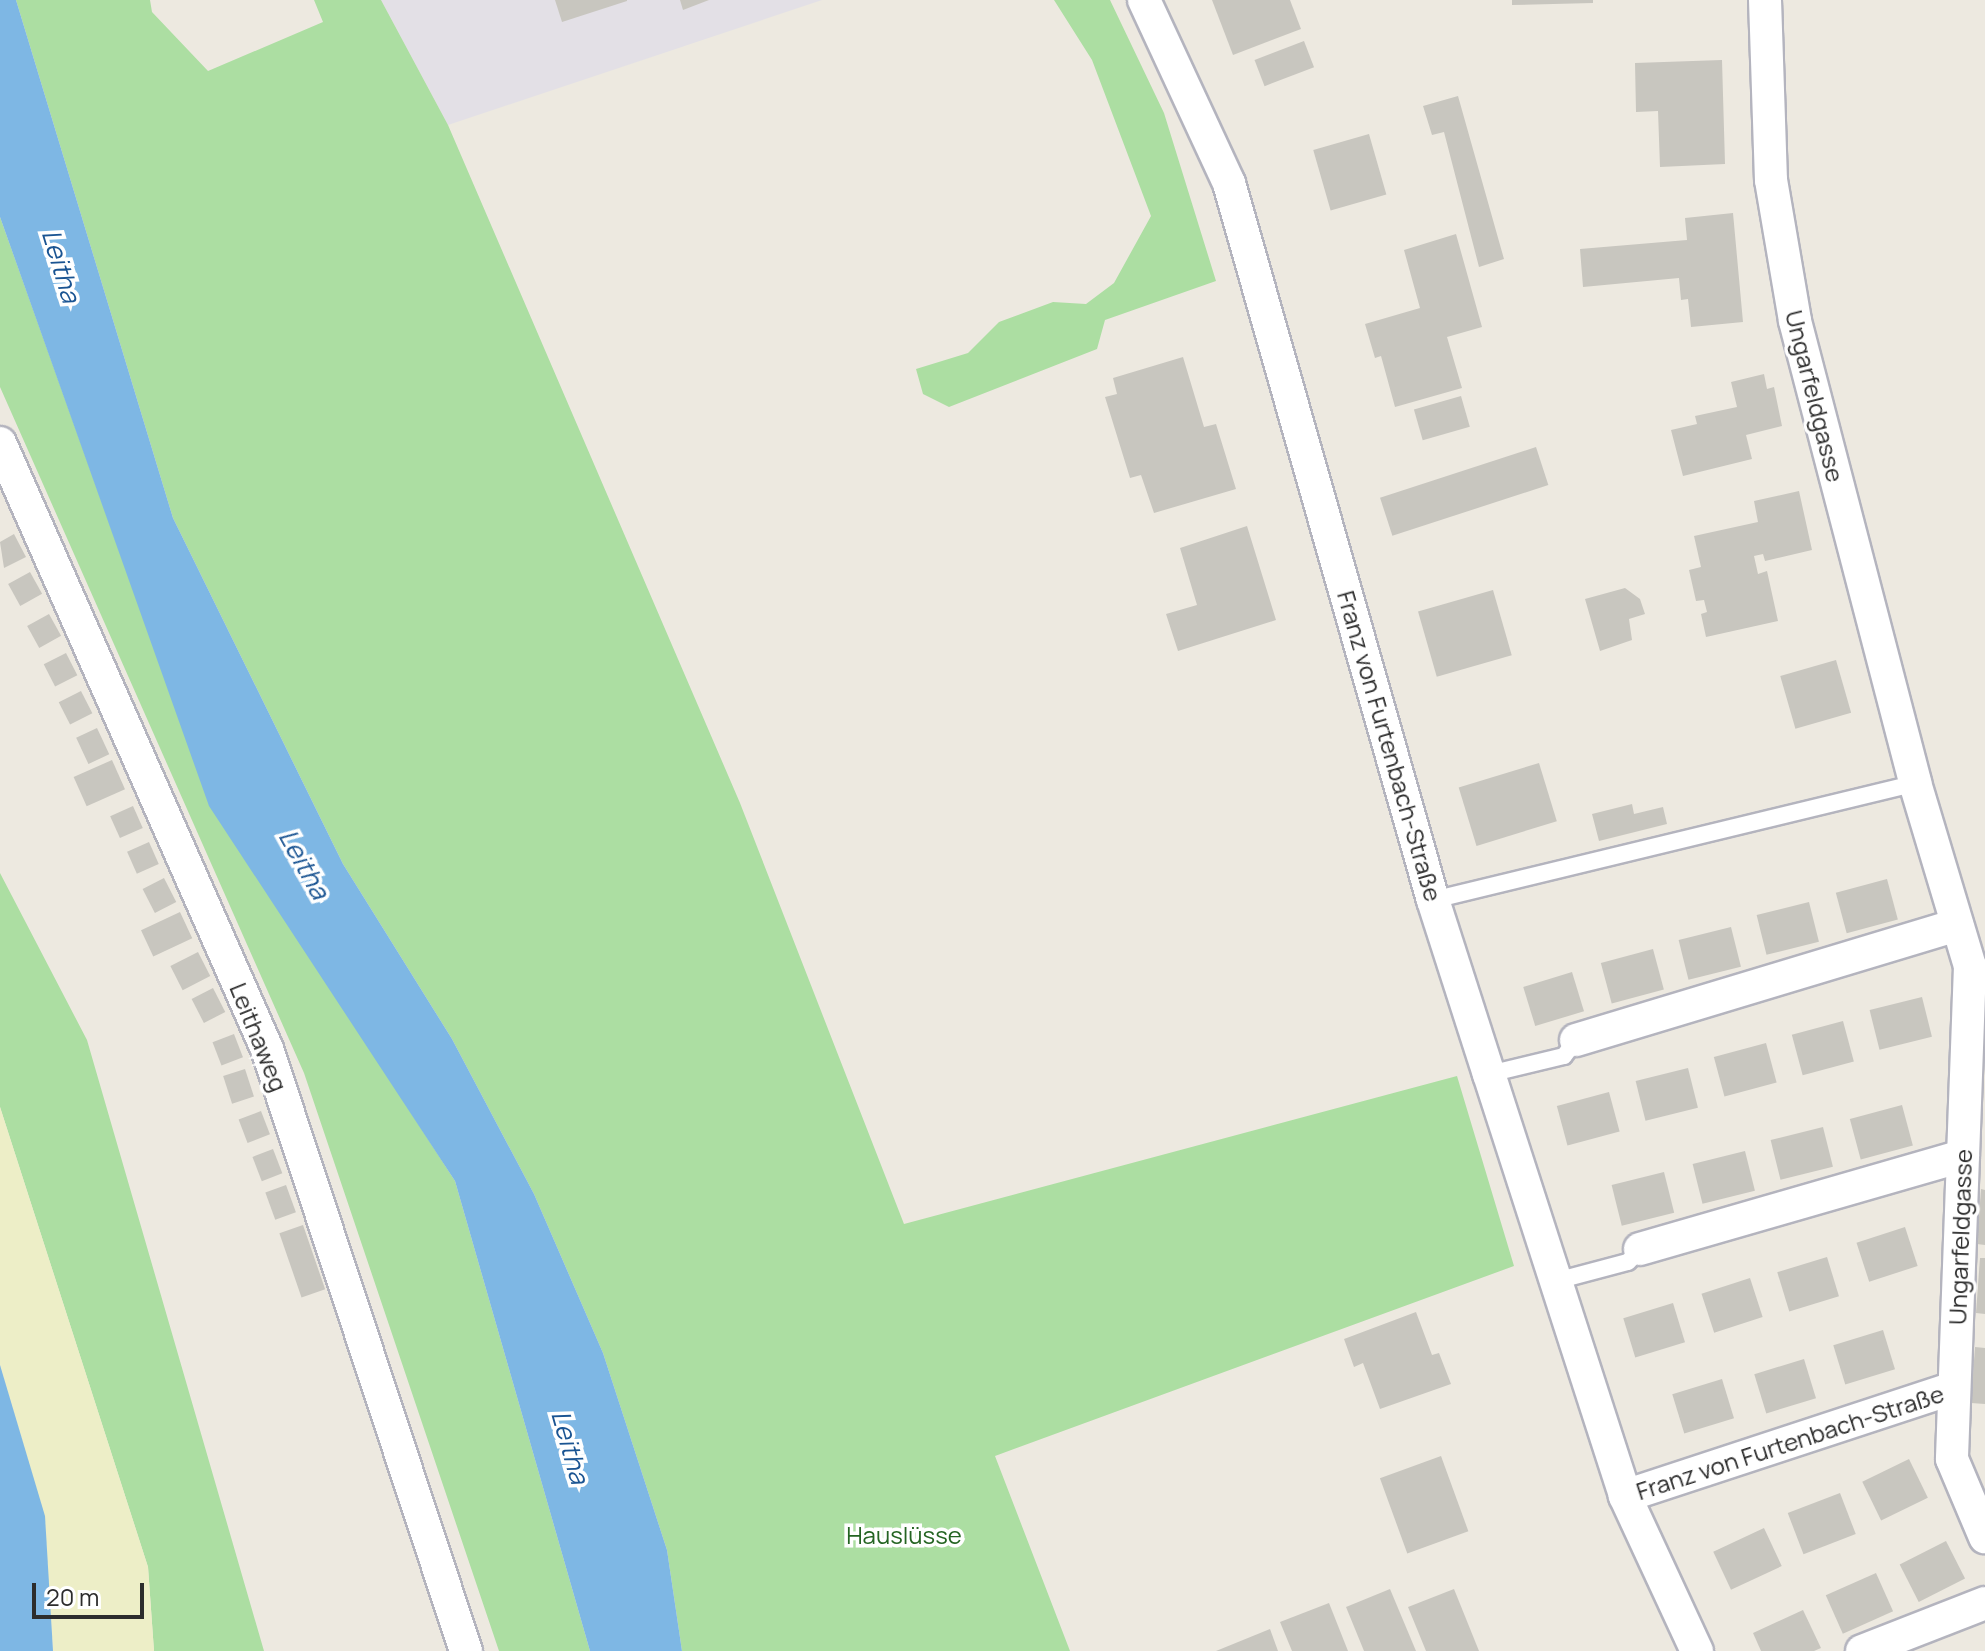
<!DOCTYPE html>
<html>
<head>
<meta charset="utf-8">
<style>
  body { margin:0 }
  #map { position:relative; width:1985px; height:1651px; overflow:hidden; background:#ede9e0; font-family:Manrope,sans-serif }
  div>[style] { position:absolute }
  .industrial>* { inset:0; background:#e3e0e6 }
  .green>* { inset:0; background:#acdea2 }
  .sand>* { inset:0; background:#edeec7 }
  .water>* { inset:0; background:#7eb7e4 }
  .building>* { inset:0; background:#c8c6bf; transform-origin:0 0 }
  .roads { filter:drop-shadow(2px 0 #b4b4be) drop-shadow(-2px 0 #b4b4be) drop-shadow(0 2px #b4b4be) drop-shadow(0 -2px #b4b4be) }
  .lane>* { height:16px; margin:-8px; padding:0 8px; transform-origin:8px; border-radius:8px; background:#fff }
  .street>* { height:32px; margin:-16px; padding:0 16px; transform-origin:16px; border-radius:16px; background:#fff }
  span { translate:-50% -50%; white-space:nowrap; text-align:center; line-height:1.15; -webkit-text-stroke:7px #fff; paint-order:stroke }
  .street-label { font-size:24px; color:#2c2c2c }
  .park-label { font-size:24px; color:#246422 }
  .water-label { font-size:26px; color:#1a5492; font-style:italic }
  .scale { position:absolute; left:32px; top:1583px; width:112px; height:36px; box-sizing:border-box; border:4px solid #2c2c2c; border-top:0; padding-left:10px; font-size:24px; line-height:28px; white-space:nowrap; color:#2c2c2c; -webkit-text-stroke:6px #fff; paint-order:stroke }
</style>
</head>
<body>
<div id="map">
  <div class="industrial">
    <i style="clip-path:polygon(381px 0,822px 0,448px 125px)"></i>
  </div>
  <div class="green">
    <i style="clip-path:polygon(16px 0,150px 0,152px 12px,208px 71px,323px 22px,314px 0,381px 0,448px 125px,740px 803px,904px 1224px,1457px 1076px,1514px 1266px,995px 1456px,1070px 1651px,682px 1651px,667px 1550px,603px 1353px,534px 1194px,452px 1039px,343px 864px,173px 518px)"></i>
    <i style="clip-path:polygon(1054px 0,1110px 0,1164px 113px,1216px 281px,1105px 320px,1097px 349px,949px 407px,923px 394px,916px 369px,968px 353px,999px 322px,1053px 302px,1086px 304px,1114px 283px,1151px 216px,1092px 60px)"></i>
    <i style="clip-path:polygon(0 217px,130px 581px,355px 1026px,455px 1181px,590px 1651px,499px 1651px,304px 1073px,0 387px)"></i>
    <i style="clip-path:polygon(0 873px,87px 1040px,264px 1651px,154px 1651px,148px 1567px,0 1107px)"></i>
  </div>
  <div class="sand">
    <i style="clip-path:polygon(0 1107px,148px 1567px,154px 1651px,53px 1651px,44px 1516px,0 1365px)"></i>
  </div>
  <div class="water">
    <i style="clip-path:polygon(0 0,16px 0,173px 518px,343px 864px,452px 1039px,534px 1194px,603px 1353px,667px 1550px,682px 1651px,590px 1651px,455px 1181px,209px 806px,0 217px)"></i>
    <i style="clip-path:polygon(0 1365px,45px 1516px,53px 1651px,0 1651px)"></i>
  </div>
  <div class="building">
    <i style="clip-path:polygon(555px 0,627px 0,627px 1px,562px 22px)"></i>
    <i style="clip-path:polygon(680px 0,709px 0,683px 10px)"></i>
    <i style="clip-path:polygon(1212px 0,1290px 0,1301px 29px,1233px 55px)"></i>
    <i style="clip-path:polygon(1512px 0,1593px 0,1593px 3px,1512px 5px)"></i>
    <i style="left:1304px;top:41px;width:28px;height:53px;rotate:69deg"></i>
    <i style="clip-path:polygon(1722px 60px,1725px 164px,1660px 167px,1658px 111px,1636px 112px,1635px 63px)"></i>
    <i style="clip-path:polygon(1458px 96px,1504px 259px,1479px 267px,1444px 132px,1432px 135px,1423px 106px)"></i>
    <i style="left:1369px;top:134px;width:63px;height:58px;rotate:74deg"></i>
    <i style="clip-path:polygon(1733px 213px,1743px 322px,1691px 327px,1688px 299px,1681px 300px,1679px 278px,1583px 287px,1580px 249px,1687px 240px,1685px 218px)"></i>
    <i style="clip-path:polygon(1456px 234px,1482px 327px,1447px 337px,1462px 388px,1395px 407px,1381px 356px,1375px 358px,1365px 324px,1420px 308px,1404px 250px)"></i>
    <i style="clip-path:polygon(1183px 357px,1204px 427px,1216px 424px,1236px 489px,1154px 513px,1141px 475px,1130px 478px,1105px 397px,1117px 394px,1113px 378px)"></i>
    <i style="clip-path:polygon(1764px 374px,1767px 389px,1774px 387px,1782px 426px,1746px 435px,1752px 459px,1683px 476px,1671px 430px,1697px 424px,1695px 416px,1737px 407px,1731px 382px)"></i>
    <i style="left:1461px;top:396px;width:32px;height:49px;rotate:74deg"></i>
    <i style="left:1536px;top:447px;width:40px;height:164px;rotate:72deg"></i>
    <i style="clip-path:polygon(1799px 491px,1812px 550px,1765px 561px,1763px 554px,1754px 556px,1758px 574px,1767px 571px,1778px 621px,1706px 637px,1701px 614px,1707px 612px,1704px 600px,1696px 601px,1689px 570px,1701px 567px,1694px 536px,1758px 522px,1754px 501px)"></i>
    <i style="clip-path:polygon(1247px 526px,1276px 620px,1178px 651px,1166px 614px,1197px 605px,1180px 548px)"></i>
    <i style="clip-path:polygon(14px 534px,26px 557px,4px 568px,0 542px)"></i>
    <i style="left:30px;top:572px;width:25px;height:25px;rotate:61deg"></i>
    <i style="clip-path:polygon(1625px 588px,1640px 599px,1645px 614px,1629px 619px,1632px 640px,1600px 651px,1585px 599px)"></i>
    <i style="left:1493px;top:590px;width:68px;height:78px;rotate:74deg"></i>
    <i style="left:49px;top:614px;width:25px;height:25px;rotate:61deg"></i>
    <i style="left:66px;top:653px;width:25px;height:25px;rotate:63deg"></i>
    <i style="left:1836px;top:660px;width:55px;height:58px;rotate:74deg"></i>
    <i style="left:81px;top:691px;width:25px;height:25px;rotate:63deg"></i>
    <i style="left:97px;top:728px;width:29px;height:23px;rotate:65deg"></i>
    <i style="left:112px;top:760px;width:32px;height:42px;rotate:66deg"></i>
    <i style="left:1539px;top:763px;width:61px;height:84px;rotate:73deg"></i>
    <i style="clip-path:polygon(1632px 804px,1634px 814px,1663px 807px,1667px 824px,1599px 841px,1592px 814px)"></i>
    <i style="left:133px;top:806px;width:24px;height:25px;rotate:66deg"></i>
    <i style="left:149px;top:842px;width:24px;height:24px;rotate:66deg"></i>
    <i style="left:164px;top:878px;width:27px;height:24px;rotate:63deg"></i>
    <i style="left:1887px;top:879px;width:42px;height:53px;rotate:75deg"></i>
    <i style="left:1809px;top:902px;width:41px;height:54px;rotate:76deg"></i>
    <i style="left:180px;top:912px;width:29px;height:43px;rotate:65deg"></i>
    <i style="left:1731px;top:927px;width:41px;height:54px;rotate:76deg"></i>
    <i style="left:1653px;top:949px;width:42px;height:54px;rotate:75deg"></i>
    <i style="left:198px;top:952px;width:27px;height:31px;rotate:63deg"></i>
    <i style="left:1572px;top:972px;width:41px;height:51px;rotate:73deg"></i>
    <i style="left:213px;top:988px;width:27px;height:24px;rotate:63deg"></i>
    <i style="left:1922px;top:997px;width:41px;height:54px;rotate:76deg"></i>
    <i style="left:1843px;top:1021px;width:42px;height:53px;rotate:75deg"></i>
    <i style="left:234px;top:1034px;width:25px;height:23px;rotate:69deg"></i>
    <i style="left:1766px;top:1043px;width:41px;height:54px;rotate:75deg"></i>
    <i style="left:1688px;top:1068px;width:41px;height:54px;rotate:76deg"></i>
    <i style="left:245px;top:1069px;width:29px;height:23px;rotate:72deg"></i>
    <i style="left:1609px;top:1092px;width:41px;height:54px;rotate:75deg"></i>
    <i style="left:1902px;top:1105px;width:42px;height:54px;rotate:75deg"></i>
    <i style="left:261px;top:1111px;width:25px;height:24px;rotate:69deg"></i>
    <i style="left:1823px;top:1127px;width:41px;height:54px;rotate:76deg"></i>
    <i style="left:273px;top:1149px;width:26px;height:22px;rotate:69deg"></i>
    <i style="left:1745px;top:1151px;width:41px;height:54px;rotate:76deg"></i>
    <i style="left:1664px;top:1172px;width:42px;height:54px;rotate:76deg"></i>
    <i style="left:286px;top:1185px;width:29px;height:22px;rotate:70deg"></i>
    <i style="clip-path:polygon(1981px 1189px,1985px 1190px,1985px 1245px,1977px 1244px)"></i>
    <i style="left:303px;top:1225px;width:68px;height:25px;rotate:71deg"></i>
    <i style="left:1905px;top:1227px;width:41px;height:51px;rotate:72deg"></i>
    <i style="left:1827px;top:1257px;width:41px;height:52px;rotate:73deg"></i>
    <i style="clip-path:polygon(1980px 1258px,1985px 1258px,1985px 1314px,1976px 1313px)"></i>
    <i style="left:1750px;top:1278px;width:41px;height:51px;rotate:72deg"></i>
    <i style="left:1673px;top:1303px;width:41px;height:52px;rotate:73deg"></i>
    <i style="clip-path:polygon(1416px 1312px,1432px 1355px,1439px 1353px,1451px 1384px,1380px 1409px,1363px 1363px,1354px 1367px,1344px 1339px)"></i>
    <i style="left:1883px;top:1330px;width:41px;height:52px;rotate:73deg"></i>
    <i style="clip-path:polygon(1975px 1347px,1985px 1348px,1985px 1404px,1971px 1403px)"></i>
    <i style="left:1804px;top:1359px;width:41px;height:52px;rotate:73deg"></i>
    <i style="left:1722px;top:1379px;width:41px;height:52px;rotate:73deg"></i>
    <i style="left:1441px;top:1456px;width:80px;height:65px;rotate:70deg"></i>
    <i style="left:1909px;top:1459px;width:43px;height:52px;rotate:64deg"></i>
    <i style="left:1840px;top:1493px;width:44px;height:56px;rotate:69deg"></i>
    <i style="left:1764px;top:1528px;width:42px;height:56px;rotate:65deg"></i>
    <i style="left:1946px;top:1541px;width:42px;height:52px;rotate:63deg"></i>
    <i style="left:1876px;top:1573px;width:42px;height:55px;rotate:66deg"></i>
    <i style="clip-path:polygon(1390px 1589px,1416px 1651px,1364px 1651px,1346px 1607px)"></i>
    <i style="clip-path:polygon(1454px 1589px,1479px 1651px,1426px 1651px,1408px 1607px)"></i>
    <i style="clip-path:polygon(1329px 1603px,1348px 1651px,1292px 1651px,1280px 1622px)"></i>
    <i style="clip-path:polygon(1803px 1610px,1821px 1648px,1814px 1651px,1761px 1651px,1753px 1633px)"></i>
    <i style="clip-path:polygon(1270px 1629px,1278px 1651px,1216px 1651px)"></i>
  </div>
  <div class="roads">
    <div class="lane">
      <i style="left:1433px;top:900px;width:496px;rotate:-13.6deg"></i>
      <i style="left:1489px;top:1074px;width:77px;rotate:-13.5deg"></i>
      <i style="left:1564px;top:1056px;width:20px;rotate:-53deg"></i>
      <i style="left:1556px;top:1281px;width:74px;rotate:-14.8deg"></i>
      <i style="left:1628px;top:1262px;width:18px;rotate:-47deg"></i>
    </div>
    <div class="street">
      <i style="left:1144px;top:0;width:202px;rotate:65.1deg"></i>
      <i style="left:1229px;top:183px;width:745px;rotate:74.12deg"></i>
      <i style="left:1433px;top:900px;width:183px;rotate:72.2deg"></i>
      <i style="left:1489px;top:1074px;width:443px;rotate:72.1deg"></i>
      <i style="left:1625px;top:1496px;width:171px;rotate:65.1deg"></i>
      <i style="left:1765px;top:0;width:180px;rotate:88.1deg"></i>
      <i style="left:1771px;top:180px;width:143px;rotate:80.3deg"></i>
      <i style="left:1795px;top:321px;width:477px;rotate:75.4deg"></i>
      <i style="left:1915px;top:783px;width:191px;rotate:73.3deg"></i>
      <i style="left:1970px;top:966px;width:493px;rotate:92.1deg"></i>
      <i style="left:1952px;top:1459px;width:85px;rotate:67.1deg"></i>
      <i style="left:0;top:443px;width:662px;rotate:66.22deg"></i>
      <i style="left:267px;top:1049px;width:634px;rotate:71.71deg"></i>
      <i style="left:1576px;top:1040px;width:398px;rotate:-16.8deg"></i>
      <i style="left:1640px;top:1249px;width:336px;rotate:-16.1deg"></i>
      <i style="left:1625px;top:1496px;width:346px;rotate:-18.2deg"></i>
      <i style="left:1862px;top:1651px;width:132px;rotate:-21.3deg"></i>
    </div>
  </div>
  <div class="street-label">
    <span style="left:1815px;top:396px;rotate:76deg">Ungarfeldgasse</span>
    <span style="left:1390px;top:746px;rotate:74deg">Franz von Furtenbach-Straße</span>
    <span style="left:259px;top:1037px;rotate:68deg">Leithaweg</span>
    <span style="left:1960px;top:1237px;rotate:-88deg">Ungarfeldgasse</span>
    <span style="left:1790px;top:1442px;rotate:-18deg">Franz von Furtenbach-Straße</span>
  </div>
  <div class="park-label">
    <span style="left:904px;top:1535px">Hauslüsse</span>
  </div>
  <div class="water-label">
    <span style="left:61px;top:266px;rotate:73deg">Leitha</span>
    <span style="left:304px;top:864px;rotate:61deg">Leitha</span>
    <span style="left:570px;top:1447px;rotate:74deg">Leitha</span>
  </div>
  <div class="scale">20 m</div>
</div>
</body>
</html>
